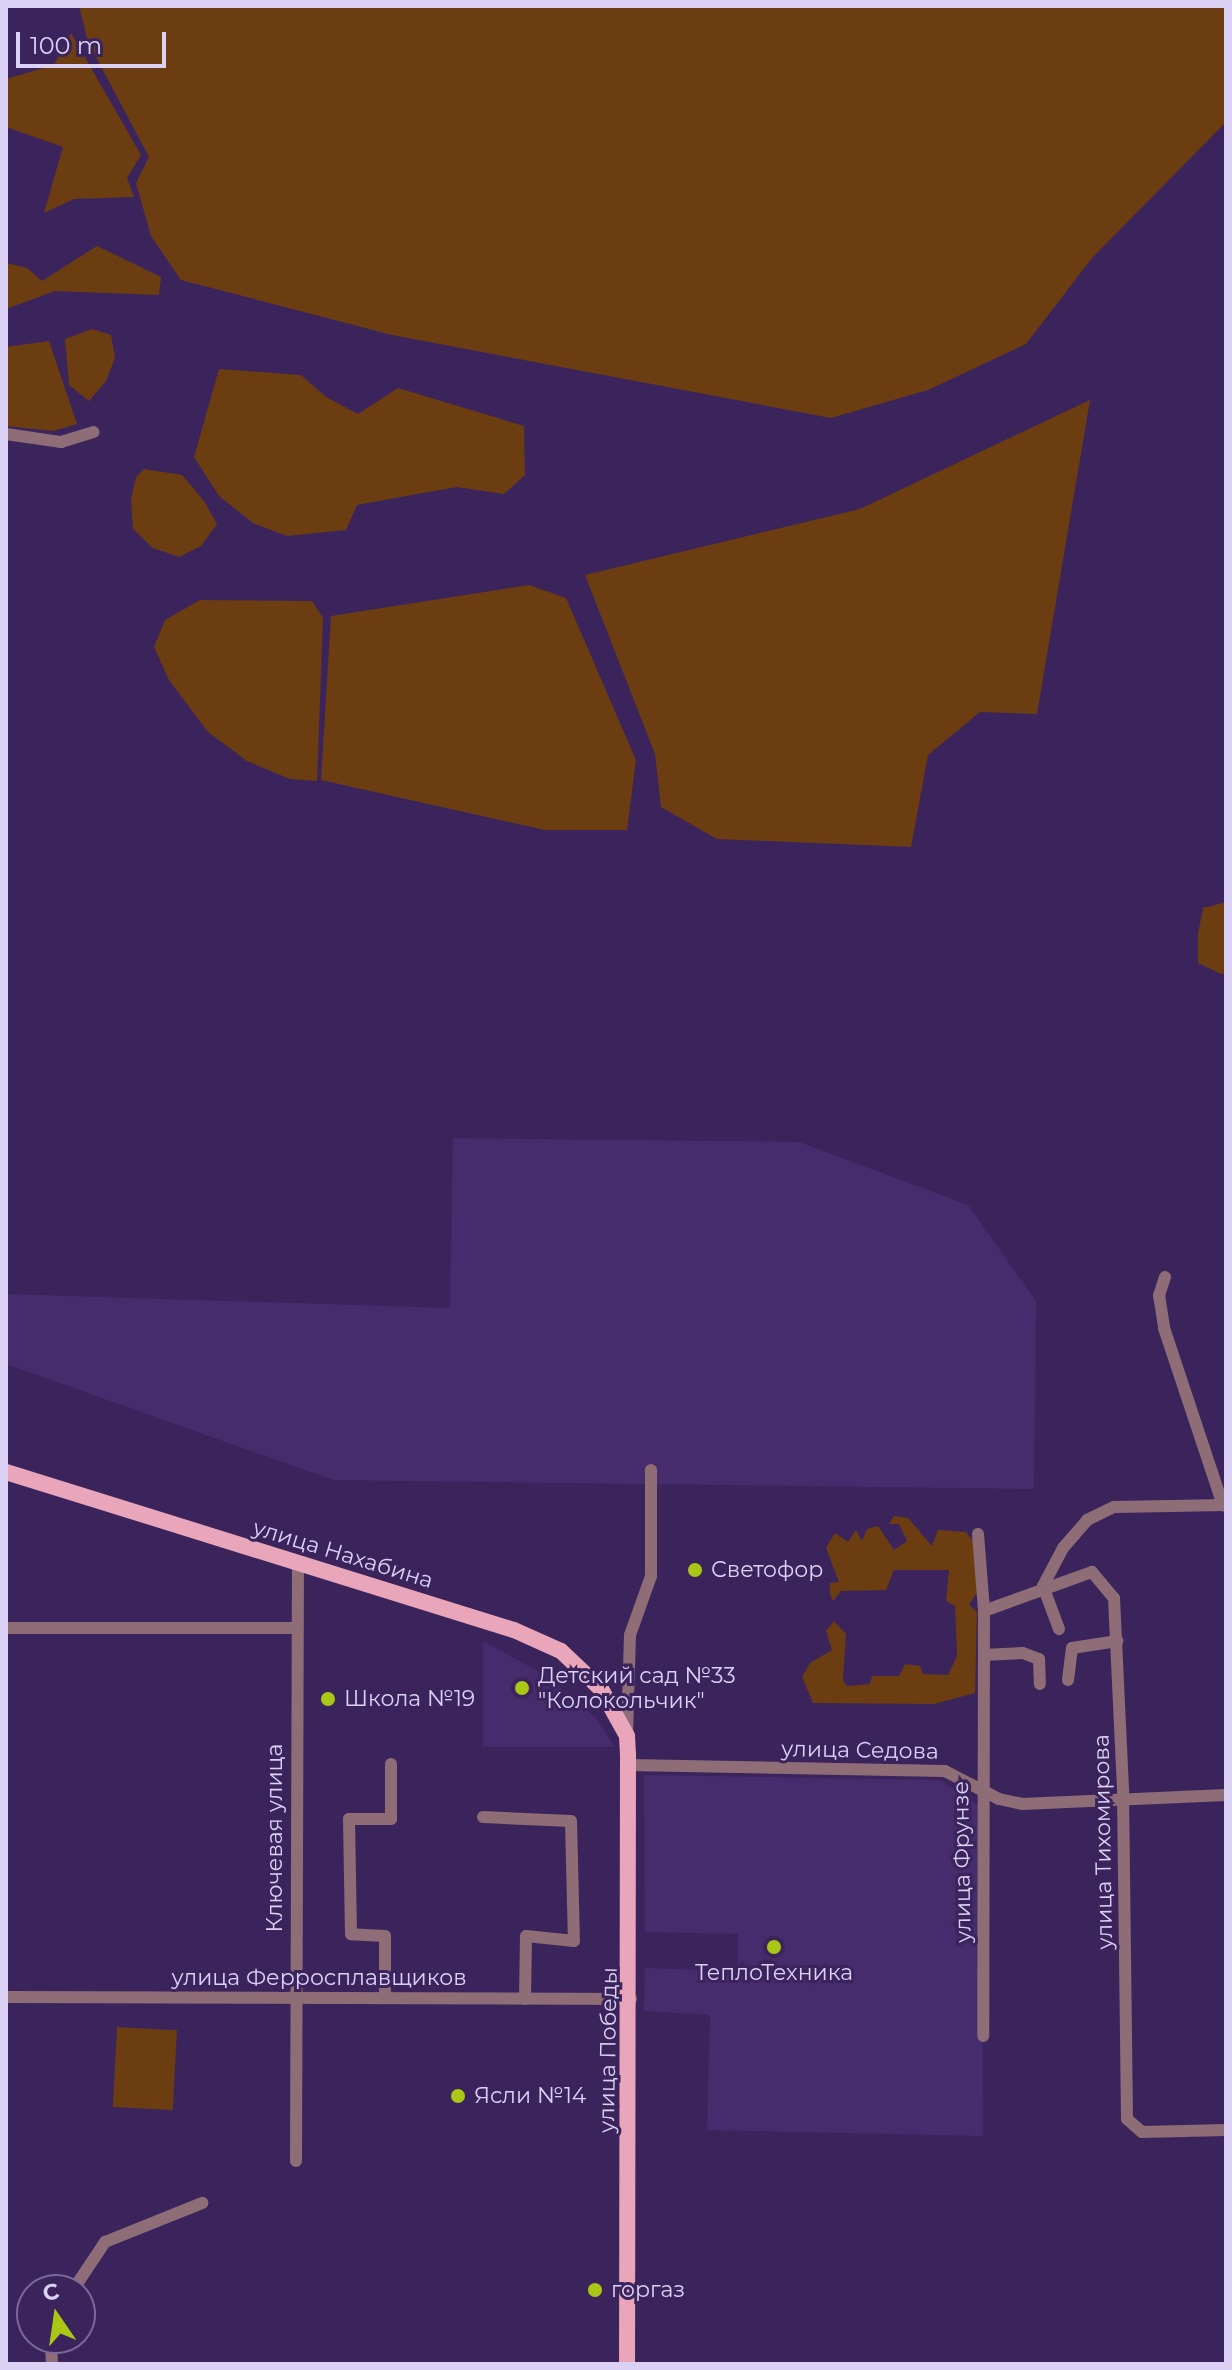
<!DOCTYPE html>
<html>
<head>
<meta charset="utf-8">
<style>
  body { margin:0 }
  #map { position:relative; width:1232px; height:2370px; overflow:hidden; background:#3b245c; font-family:Montserrat,sans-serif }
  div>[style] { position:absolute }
  .built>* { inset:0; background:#462c6c }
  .green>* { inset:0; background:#6b3d10; transform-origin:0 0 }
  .minor>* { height:12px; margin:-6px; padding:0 6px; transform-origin:6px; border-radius:6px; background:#8e6d77 }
  .major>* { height:16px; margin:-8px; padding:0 8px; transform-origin:8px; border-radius:8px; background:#e9a6ba }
  .dots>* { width:22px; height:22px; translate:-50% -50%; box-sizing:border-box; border:4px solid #3b245c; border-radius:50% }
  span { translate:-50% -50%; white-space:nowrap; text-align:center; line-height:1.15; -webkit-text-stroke:6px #3b245c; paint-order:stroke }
  .street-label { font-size:22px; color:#dbd1f4 }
  .poi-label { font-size:22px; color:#dbd1f4 }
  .left { translate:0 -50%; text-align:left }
  .frame { position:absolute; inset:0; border:8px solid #dbd1f4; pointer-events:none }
  .north { position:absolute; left:16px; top:2274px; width:80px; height:80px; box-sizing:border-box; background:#3b245c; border:2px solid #7b6999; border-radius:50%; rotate:347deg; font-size:22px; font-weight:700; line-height:32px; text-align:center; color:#dbd1f4 }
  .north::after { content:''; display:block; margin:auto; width:28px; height:36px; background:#abc716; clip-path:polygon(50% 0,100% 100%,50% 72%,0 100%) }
  .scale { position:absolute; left:16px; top:32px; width:150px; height:36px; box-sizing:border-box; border:4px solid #dbd1f4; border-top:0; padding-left:10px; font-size:24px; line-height:28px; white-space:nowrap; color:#dbd1f4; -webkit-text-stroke:6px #3b245c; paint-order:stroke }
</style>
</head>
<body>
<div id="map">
  <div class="built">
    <i style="clip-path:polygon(453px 1138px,799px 1142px,968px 1205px,1036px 1301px,1034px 1489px,333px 1480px,6px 1364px,6px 1294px,450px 1308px)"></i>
    <i style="clip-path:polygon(483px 1641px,547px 1676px,595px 1717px,615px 1747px,483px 1747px)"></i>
    <i style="clip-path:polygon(644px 1775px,940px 1780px,982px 1808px,983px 2136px,707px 2130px,710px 2015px,644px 2011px,645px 1968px,738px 1971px,738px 1934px,645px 1932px)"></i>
  </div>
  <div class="green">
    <i style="clip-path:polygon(79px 6px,1226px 6px,1226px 122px,1092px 258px,1026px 344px,928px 390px,831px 418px,392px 335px,181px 280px,151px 236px,136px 183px,149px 157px,88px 42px)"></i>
    <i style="clip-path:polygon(71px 33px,141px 155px,127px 178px,134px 197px,74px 199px,44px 213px,63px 147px,6px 127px,6px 79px,54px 65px)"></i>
    <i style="clip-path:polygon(97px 246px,161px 277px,159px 295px,55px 291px,6px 309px,6px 263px,27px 268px,42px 281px)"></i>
    <i style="clip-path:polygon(92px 329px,111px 335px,115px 358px,106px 381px,89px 401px,69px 385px,65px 339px)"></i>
    <i style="clip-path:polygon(49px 341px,77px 424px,53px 431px,6px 426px,6px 347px)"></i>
    <i style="clip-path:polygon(219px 369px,301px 375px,326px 397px,358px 414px,398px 388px,524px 426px,525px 475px,504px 494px,457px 487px,406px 496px,357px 505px,346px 530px,287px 536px,253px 523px,219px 496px,194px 457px)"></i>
    <i style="clip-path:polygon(1090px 400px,1037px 714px,980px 712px,928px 755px,911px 847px,717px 839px,661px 807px,655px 754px,585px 575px,860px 509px)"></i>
    <i style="clip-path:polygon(144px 469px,182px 475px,204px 501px,217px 524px,201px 546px,179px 557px,153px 548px,133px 529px,131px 500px,136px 477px)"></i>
    <i style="clip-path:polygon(529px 585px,566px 598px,636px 760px,627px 830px,545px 830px,321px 780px,331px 616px)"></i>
    <i style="clip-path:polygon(200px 600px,312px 601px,323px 618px,317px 781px,290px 779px,247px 761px,208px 732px,169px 680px,154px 647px,165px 620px)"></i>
    <i style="clip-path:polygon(1226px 902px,1226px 973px,1221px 974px,1198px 963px,1198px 934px,1203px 908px)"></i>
    <i style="clip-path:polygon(894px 1516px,908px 1518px,932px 1546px,938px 1530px,966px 1532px,975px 1544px,978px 1591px,969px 1605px,977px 1612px,975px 1693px,934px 1704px,813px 1703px,802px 1677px,810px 1663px,832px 1650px,826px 1631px,834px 1621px,846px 1634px,843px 1680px,847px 1686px,870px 1684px,872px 1676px,899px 1676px,905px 1664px,920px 1666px,923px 1674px,948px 1675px,957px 1656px,955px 1606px,946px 1601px,949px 1570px,894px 1570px,886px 1590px,841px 1591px,833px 1601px,830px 1594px,830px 1583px,839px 1582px,826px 1548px,835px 1533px,848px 1542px,856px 1530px,862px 1541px,867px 1529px,878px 1526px,894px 1550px,907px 1541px,899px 1524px,889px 1524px)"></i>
    <i style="left:117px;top:2027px;width:60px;height:80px;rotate:3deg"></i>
  </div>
  <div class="minor">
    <i style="left:6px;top:434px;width:56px;rotate:8.3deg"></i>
    <i style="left:61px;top:442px;width:34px;rotate:-17deg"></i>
    <i style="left:1165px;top:1277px;width:19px;rotate:108deg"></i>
    <i style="left:1159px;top:1295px;width:33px;rotate:81deg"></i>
    <i style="left:1164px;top:1328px;width:187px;rotate:71.6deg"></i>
    <i style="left:978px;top:1534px;width:77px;rotate:85.5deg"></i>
    <i style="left:984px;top:1611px;width:425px;rotate:90.1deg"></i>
    <i style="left:1043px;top:1586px;width:43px;rotate:-62.2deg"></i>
    <i style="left:1063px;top:1548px;width:37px;rotate:-49deg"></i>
    <i style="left:1087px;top:1520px;width:30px;rotate:-26deg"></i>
    <i style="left:1114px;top:1507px;width:112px;rotate:-1deg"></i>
    <i style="left:1043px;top:1586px;width:46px;rotate:69.6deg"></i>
    <i style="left:984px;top:1611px;width:115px;rotate:-19.9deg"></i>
    <i style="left:1092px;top:1572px;width:34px;rotate:50deg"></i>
    <i style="left:1114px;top:1598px;width:194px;rotate:87.3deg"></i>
    <i style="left:1123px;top:1792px;width:327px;rotate:89.3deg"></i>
    <i style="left:1127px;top:2119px;width:20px;rotate:41deg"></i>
    <i style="left:1142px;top:2132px;width:84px;rotate:-1.4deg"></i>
    <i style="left:6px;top:1628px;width:290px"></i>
    <i style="left:984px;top:1655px;width:39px;rotate:-3deg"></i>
    <i style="left:1023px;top:1653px;width:17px;rotate:21deg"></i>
    <i style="left:1039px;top:1659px;width:25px;rotate:88deg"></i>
    <i style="left:1068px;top:1680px;width:32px;rotate:-83deg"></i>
    <i style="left:1072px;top:1648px;width:46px;rotate:-8.8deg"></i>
    <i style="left:627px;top:1736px;width:101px;rotate:-88.3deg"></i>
    <i style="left:630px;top:1635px;width:63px;rotate:-70.4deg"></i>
    <i style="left:651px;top:1576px;width:106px;rotate:-90deg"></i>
    <i style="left:629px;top:1765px;width:316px;rotate:1.1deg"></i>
    <i style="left:945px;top:1771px;width:61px;rotate:27.4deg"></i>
    <i style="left:999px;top:1799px;width:24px;rotate:12deg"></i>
    <i style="left:1022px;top:1804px;width:204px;rotate:-2.5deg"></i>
    <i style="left:483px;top:1817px;width:88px;rotate:2.6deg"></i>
    <i style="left:571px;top:1821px;width:120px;rotate:88.6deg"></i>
    <i style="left:574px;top:1941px;width:48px;rotate:-174.1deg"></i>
    <i style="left:526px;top:1936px;width:63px;rotate:90.9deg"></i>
    <i style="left:6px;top:1997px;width:625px;rotate:0.18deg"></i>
    <i style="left:385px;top:1998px;width:62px;rotate:-90deg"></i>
    <i style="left:385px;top:1936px;width:34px;rotate:-177deg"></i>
    <i style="left:351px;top:1934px;width:115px;rotate:-91deg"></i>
    <i style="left:349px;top:1819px;width:42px"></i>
    <i style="left:391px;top:1819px;width:55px;rotate:-90deg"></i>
    <i style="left:296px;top:2161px;width:598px;rotate:-89.81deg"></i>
    <i style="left:73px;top:2290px;width:58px;rotate:-56.3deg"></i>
    <i style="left:105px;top:2242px;width:105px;rotate:-21.9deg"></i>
    <i style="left:51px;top:2338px;width:26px;rotate:88deg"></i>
  </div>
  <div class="major">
    <i style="left:6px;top:1472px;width:532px;rotate:17.28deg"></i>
    <i style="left:514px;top:1630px;width:51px;rotate:24.1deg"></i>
    <i style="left:561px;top:1651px;width:55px;rotate:43.5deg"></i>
    <i style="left:601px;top:1689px;width:54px;rotate:61deg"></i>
    <i style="left:627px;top:1736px;width:18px;rotate:87deg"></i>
    <i style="left:628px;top:1754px;width:610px;rotate:90.09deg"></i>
  </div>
  <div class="dots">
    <i style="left:695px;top:1570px;background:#abc716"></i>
    <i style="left:522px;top:1688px;background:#abc716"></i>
    <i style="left:328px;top:1699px;background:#abc716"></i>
    <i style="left:774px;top:1947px;background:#abc716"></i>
    <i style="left:458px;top:2096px;background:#abc716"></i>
    <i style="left:595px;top:2290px;background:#abc716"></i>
  </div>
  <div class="street-label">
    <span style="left:343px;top:1554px;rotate:17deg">улица Нахабина</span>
    <span style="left:860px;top:1750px;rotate:1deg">улица Седова</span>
    <span style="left:275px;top:1838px;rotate:-90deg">Ключевая улица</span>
    <span style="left:1103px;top:1842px;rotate:-91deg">улица Тихомирова</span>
    <span style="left:962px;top:1862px;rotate:-91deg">улица Фрунзе</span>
    <span style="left:319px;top:1978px">улица Ферросплавщиков</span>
    <span style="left:608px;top:2050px;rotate:-89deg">улица Победы</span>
  </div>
  <div class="poi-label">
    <span class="left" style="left:711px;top:1570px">Светофор</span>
    <span class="left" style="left:538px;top:1688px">Детский сад №33<br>"Колокольчик"</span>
    <span class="left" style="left:344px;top:1699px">Школа №19</span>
    <span style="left:774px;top:1973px">ТеплоТехника</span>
    <span class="left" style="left:474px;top:2096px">Ясли №14</span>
    <span class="left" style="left:611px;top:2290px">горгаз</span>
  </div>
  <div class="frame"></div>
  <div class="north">С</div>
  <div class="scale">100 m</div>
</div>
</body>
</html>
